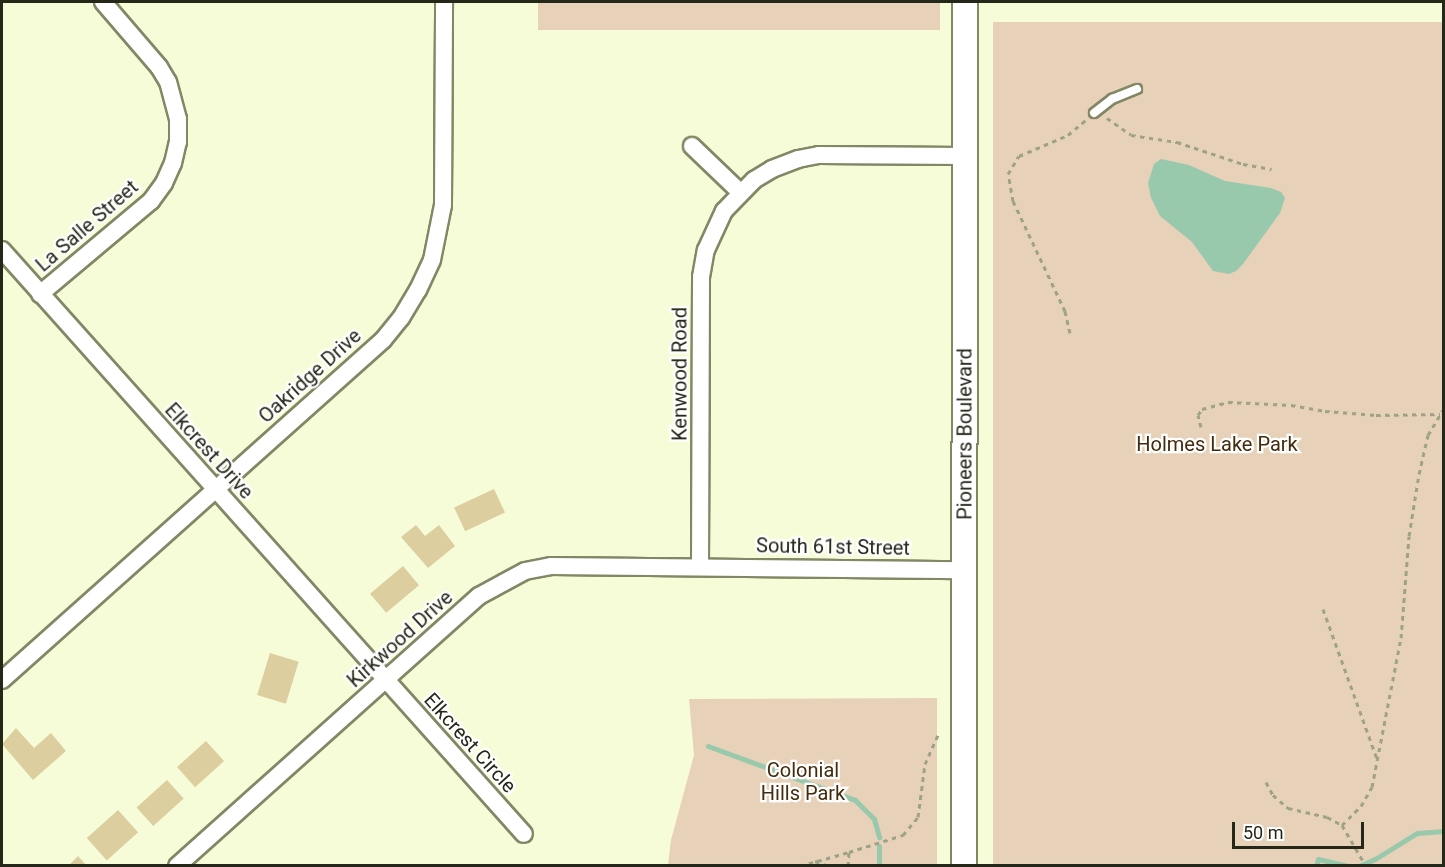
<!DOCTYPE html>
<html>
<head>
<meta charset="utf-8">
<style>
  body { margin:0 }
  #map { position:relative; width:1445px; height:867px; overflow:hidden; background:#f7fcd8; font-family:Roboto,sans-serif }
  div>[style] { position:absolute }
  .green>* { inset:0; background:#e7d1b8; transform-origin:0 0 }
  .water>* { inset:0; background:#99c9ad }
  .stream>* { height:5px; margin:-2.5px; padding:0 2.5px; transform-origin:2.5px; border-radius:2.5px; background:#99c9ad }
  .building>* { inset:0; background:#ddce9f; transform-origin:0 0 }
  .path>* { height:3px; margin-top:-1.5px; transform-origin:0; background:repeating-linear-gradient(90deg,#9ea287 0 4.5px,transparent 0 9px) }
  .roads { filter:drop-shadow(2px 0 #828766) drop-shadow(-2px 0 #828766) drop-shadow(0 2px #828766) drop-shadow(0 -2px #828766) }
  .lane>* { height:8px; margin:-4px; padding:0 4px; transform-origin:4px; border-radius:4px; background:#fff }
  .street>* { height:16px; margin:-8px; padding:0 8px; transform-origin:8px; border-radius:8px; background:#fff }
  .secondary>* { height:24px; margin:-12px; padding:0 12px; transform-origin:12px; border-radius:12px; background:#fff }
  span { translate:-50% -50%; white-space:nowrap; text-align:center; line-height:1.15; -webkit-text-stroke:4.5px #fff; paint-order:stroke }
  .street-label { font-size:20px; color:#252719 }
  .park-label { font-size:20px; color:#432b0c }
  .frame { position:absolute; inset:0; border:3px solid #252719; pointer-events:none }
  .scale { position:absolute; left:1232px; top:822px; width:132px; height:27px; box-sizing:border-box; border:3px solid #252719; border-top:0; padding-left:8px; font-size:18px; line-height:21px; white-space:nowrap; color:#252719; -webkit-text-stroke:4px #fff; paint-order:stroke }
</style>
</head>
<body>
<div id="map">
  <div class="green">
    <i style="left:538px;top:2px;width:402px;height:28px"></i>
    <i style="left:993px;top:22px;width:450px;height:844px"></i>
    <i style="clip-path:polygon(937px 698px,937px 865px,668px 865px,671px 840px,694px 755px,689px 699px)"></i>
  </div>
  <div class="water">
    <i style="clip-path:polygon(1161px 159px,1189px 165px,1225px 181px,1271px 188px,1281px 192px,1285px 198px,1280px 213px,1243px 264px,1236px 271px,1229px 274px,1213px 271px,1192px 242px,1160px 216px,1151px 198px,1148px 183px,1154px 164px)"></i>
  </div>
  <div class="stream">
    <i style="left:708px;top:746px;width:157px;rotate:20.2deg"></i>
    <i style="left:855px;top:800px;width:27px;rotate:45deg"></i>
    <i style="left:874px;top:819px;width:19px;rotate:74deg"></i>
    <i style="left:879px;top:866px;width:20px;rotate:-90deg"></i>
    <i style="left:1316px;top:866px;width:7px;rotate:-74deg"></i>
    <i style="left:1318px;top:859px;width:31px;rotate:13deg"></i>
    <i style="left:1359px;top:866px;width:17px;rotate:-24deg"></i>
    <i style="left:1375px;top:859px;width:49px;rotate:-31.8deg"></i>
    <i style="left:1417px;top:833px;width:27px;rotate:-4deg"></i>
  </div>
  <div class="building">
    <i style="left:494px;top:489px;width:26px;height:44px;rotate:65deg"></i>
    <i style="clip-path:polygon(416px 525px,425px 536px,439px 525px,455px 546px,428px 568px,401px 537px)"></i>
    <i style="left:403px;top:566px;width:25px;height:43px;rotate:50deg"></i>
    <i style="left:270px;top:653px;width:30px;height:44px;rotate:17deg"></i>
    <i style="clip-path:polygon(16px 728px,34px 748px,51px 733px,66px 751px,33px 780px,2px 744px)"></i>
    <i style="left:206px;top:741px;width:27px;height:39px;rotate:48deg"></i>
    <i style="left:167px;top:780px;width:25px;height:41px;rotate:48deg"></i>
    <i style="left:118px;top:810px;width:30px;height:42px;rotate:48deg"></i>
    <i style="clip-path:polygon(78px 856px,87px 866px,68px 866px)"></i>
  </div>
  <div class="path">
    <i style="left:1107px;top:118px;width:29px;rotate:35deg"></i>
    <i style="left:1131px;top:135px;width:47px;rotate:8.7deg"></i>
    <i style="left:1177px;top:142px;width:70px;rotate:18.4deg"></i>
    <i style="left:1243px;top:164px;width:29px;rotate:10deg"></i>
    <i style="left:1070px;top:333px;width:23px;rotate:-103deg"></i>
    <i style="left:1065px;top:311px;width:122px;rotate:-115.3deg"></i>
    <i style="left:1013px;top:201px;width:27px;rotate:-100deg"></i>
    <i style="left:1008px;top:174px;width:21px;rotate:-59deg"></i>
    <i style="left:1019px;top:156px;width:53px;rotate:-23.2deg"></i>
    <i style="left:1068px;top:135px;width:23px;rotate:-40deg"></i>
    <i style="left:1201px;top:427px;width:12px;rotate:-104deg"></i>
    <i style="left:1198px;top:415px;width:7px;rotate:-56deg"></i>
    <i style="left:1202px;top:409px;width:27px;rotate:-15deg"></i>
    <i style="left:1228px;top:402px;width:63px;rotate:2.7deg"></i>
    <i style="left:1291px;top:405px;width:35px;rotate:10deg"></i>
    <i style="left:1325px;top:411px;width:51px;rotate:4.5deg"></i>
    <i style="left:1376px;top:415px;width:64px;rotate:-0.9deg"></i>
    <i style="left:1323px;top:609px;width:159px;rotate:70.2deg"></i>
    <i style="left:1266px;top:782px;width:15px;rotate:62deg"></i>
    <i style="left:1273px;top:795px;width:20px;rotate:41deg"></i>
    <i style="left:1288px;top:808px;width:40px;rotate:13deg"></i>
    <i style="left:1327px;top:817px;width:17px;rotate:28deg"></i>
    <i style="left:1342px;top:825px;width:48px;rotate:59.7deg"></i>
    <i style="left:1342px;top:825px;width:27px;rotate:-45deg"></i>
    <i style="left:1361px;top:806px;width:22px;rotate:-60deg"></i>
    <i style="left:1372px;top:787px;width:152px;rotate:-79deg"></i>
    <i style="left:1401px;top:638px;width:102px;rotate:-85.5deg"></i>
    <i style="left:1409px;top:536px;width:63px;rotate:-80.8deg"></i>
    <i style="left:1419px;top:474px;width:40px;rotate:-77deg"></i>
    <i style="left:1428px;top:435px;width:31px;rotate:-59deg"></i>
    <i style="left:815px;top:861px;width:14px;rotate:21deg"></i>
    <i style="left:800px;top:866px;width:51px;rotate:-15.9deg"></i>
    <i style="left:848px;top:866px;width:14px;rotate:-86deg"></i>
    <i style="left:849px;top:852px;width:57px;rotate:-17.5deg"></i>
    <i style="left:903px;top:835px;width:23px;rotate:-50deg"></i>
    <i style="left:918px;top:817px;width:53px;rotate:-82.5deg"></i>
    <i style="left:925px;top:764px;width:35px;rotate:-66deg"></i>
  </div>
  <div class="roads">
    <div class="lane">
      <i style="left:1094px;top:113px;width:23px;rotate:-38deg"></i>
      <i style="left:1112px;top:99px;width:27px;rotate:-22deg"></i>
    </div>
    <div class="street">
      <i style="left:692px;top:146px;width:66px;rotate:43.8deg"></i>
      <i style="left:2px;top:250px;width:783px;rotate:48.21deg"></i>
      <i style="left:40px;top:294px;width:145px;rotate:-40deg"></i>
      <i style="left:151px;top:201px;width:22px;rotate:-54deg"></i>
      <i style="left:164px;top:183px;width:22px;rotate:-66deg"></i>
      <i style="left:173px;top:163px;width:22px;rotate:-77deg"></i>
      <i style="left:178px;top:142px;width:23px;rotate:-90deg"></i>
      <i style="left:178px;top:119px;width:38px;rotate:-105deg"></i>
      <i style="left:168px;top:82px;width:17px;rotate:-121deg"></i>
      <i style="left:159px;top:67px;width:86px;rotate:-130.7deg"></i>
      <i style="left:700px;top:566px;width:289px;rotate:-89.8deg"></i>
      <i style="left:701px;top:277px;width:27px;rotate:-80deg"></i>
      <i style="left:706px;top:250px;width:43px;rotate:-65.2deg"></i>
      <i style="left:724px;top:211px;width:43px;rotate:-45.9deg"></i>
      <i style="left:754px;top:180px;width:21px;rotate:-31deg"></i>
      <i style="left:772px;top:169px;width:28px;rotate:-21deg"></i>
      <i style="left:798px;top:159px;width:21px;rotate:-11deg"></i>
      <i style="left:819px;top:155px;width:146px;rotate:0.4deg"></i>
      <i style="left:2px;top:680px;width:511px;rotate:-41.75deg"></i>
      <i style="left:383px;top:340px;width:28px;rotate:-51deg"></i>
      <i style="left:401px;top:318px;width:33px;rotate:-59deg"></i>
      <i style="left:418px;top:290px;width:33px;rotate:-65deg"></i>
      <i style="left:432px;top:260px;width:56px;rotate:-78.7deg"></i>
      <i style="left:443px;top:205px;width:203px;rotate:-89.7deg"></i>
      <i style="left:177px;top:866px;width:405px;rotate:-41.8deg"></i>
      <i style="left:479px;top:596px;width:52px;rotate:-28.5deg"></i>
      <i style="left:525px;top:571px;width:26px;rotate:-11deg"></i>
      <i style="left:551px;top:566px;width:414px;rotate:0.6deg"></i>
    </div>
    <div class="secondary">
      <i style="left:964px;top:866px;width:864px;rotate:-89.93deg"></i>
    </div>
  </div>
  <div class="street-label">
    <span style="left:87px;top:226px;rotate:-41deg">La Salle Street</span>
    <span style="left:680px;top:374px;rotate:-90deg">Kenwood Road</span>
    <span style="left:310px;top:376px;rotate:-42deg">Oakridge Drive</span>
    <span style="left:965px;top:434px;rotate:-90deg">Pioneers Boulevard</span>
    <span style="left:209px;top:451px;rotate:48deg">Elkcrest Drive</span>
    <span style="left:833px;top:547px;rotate:1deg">South 61st Street</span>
    <span style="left:400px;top:639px;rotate:-42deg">Kirkwood Drive</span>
    <span style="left:470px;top:743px;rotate:48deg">Elkcrest Circle</span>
  </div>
  <div class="park-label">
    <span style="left:1217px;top:444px">Holmes Lake Park</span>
    <span style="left:803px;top:782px">Colonial<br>Hills Park</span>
  </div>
  <div class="frame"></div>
  <div class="scale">50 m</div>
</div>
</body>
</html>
